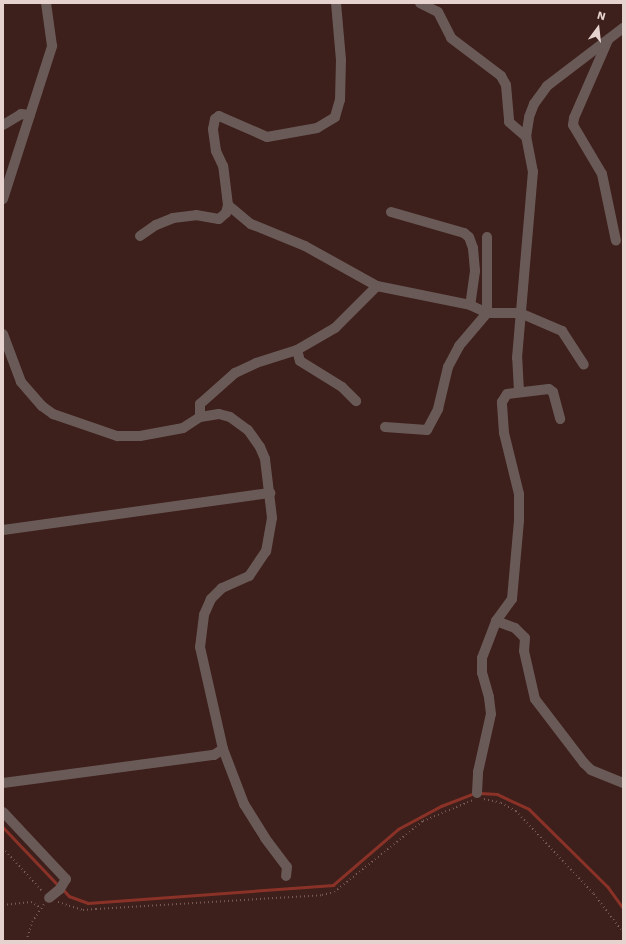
<!DOCTYPE html>
<html>
<head>
<meta charset="utf-8">
<style>
  body { margin:0 }
  #map { position:relative; width:626px; height:944px; overflow:hidden; background:#3d1f1b; font-family:"Work Sans",sans-serif }
  div>[style] { position:absolute }
  .stream>* { height:2.5px; margin:-1.25px; padding:0 1.25px; transform-origin:1.25px; border-radius:1.25px; background:#8a3227 }
  .path>* { height:1.5px; margin-top:-0.75px; transform-origin:0; background:repeating-linear-gradient(90deg,#755a56 0 1px,transparent 0 4px) }
  .minor>* { height:10px; margin:-5px; padding:0 5px; transform-origin:5px; border-radius:5px; background:#6a5a57 }
  span { translate:-50% -50%; white-space:nowrap; text-align:center; line-height:1.15; -webkit-text-stroke:3px #3d1f1b; paint-order:stroke }
  .frame { position:absolute; inset:0; border:4px solid #e6d2ce; pointer-events:none }
  .north { position:absolute; left:578px; top:8px; width:40px; height:40px; -webkit-text-stroke:3px #3d1f1b; paint-order:stroke; rotate:15deg; font-size:11px; font-weight:700; line-height:16px; text-align:center; color:#e6d2ce }
  .north::after { content:''; display:block; margin:auto; width:14px; height:18px; background:#e6d2ce; clip-path:polygon(50% 0,100% 100%,50% 72%,0 100%) }
</style>
</head>
<body>
<div id="map">
  <div class="stream">
    <i style="left:480px;top:793px;width:17px;rotate:3deg"></i>
    <i style="left:497px;top:794px;width:35px;rotate:25deg"></i>
    <i style="left:529px;top:809px;width:111px;rotate:44.6deg"></i>
    <i style="left:608px;top:887px;width:26px;rotate:54deg"></i>
    <i style="left:3px;top:827px;width:81px;rotate:46.5deg"></i>
    <i style="left:63px;top:889px;width:9px;rotate:49deg"></i>
    <i style="left:69px;top:896px;width:20px;rotate:20deg"></i>
    <i style="left:88px;top:903px;width:246px;rotate:-4.2deg"></i>
    <i style="left:333px;top:885px;width:86px;rotate:-40.7deg"></i>
    <i style="left:398px;top:829px;width:49px;rotate:-28.1deg"></i>
    <i style="left:441px;top:806px;width:36px;rotate:-21deg"></i>
  </div>
  <div class="path">
    <i style="left:484px;top:799px;width:17px;rotate:13deg"></i>
    <i style="left:501px;top:803px;width:17px;rotate:28deg"></i>
    <i style="left:516px;top:811px;width:114px;rotate:46.8deg"></i>
    <i style="left:594px;top:894px;width:48px;rotate:52.7deg"></i>
    <i style="left:3px;top:848px;width:59px;rotate:47.7deg"></i>
    <i style="left:58px;top:902px;width:26px;rotate:18deg"></i>
    <i style="left:83px;top:910px;width:13px;rotate:-4deg"></i>
    <i style="left:96px;top:909px;width:226px;rotate:-3.5deg"></i>
    <i style="left:322px;top:895px;width:12px;rotate:-14deg"></i>
    <i style="left:334px;top:892px;width:114px;rotate:-38.6deg"></i>
    <i style="left:423px;top:821px;width:54px;rotate:-22.8deg"></i>
    <i style="left:3px;top:905px;width:28px;rotate:-6deg"></i>
    <i style="left:31px;top:902px;width:12px;rotate:31deg"></i>
    <i style="left:26px;top:941px;width:20px;rotate:-72deg"></i>
    <i style="left:32px;top:922px;width:22px;rotate:-56deg"></i>
  </div>
  <div class="minor">
    <i style="left:420px;top:3px;width:20px;rotate:27deg"></i>
    <i style="left:438px;top:12px;width:29px;rotate:63deg"></i>
    <i style="left:451px;top:38px;width:63px;rotate:37.2deg"></i>
    <i style="left:501px;top:76px;width:10px;rotate:61deg"></i>
    <i style="left:506px;top:85px;width:37px;rotate:85deg"></i>
    <i style="left:509px;top:122px;width:23px;rotate:41deg"></i>
    <i style="left:608px;top:40px;width:85px;rotate:113.6deg"></i>
    <i style="left:574px;top:118px;width:7px;rotate:98deg"></i>
    <i style="left:573px;top:125px;width:57px;rotate:59.4deg"></i>
    <i style="left:602px;top:174px;width:68px;rotate:78.2deg"></i>
    <i style="left:3px;top:125px;width:21px;rotate:-31deg"></i>
    <i style="left:21px;top:114px;width:9px;rotate:6deg"></i>
    <i style="left:3px;top:199px;width:161px;rotate:-72.2deg"></i>
    <i style="left:52px;top:46px;width:43px;rotate:-97.9deg"></i>
    <i style="left:228px;top:205px;width:30px;rotate:40deg"></i>
    <i style="left:251px;top:224px;width:58px;rotate:22.2deg"></i>
    <i style="left:305px;top:246px;width:82px;rotate:29.1deg"></i>
    <i style="left:377px;top:286px;width:95px;rotate:11.5deg"></i>
    <i style="left:470px;top:305px;width:19px;rotate:25deg"></i>
    <i style="left:487px;top:313px;width:76px;rotate:-90deg"></i>
    <i style="left:391px;top:212px;width:76px;rotate:16deg"></i>
    <i style="left:464px;top:233px;width:6px;rotate:39deg"></i>
    <i style="left:469px;top:237px;width:12px;rotate:70deg"></i>
    <i style="left:473px;top:248px;width:23px;rotate:85deg"></i>
    <i style="left:475px;top:271px;width:34px;rotate:98deg"></i>
    <i style="left:140px;top:236px;width:19px;rotate:-35deg"></i>
    <i style="left:156px;top:225px;width:18px;rotate:-22deg"></i>
    <i style="left:173px;top:218px;width:23px;rotate:-7deg"></i>
    <i style="left:196px;top:215px;width:23px;rotate:10deg"></i>
    <i style="left:219px;top:219px;width:9px;rotate:-41deg"></i>
    <i style="left:226px;top:213px;width:8px;rotate:-76deg"></i>
    <i style="left:228px;top:205px;width:39px;rotate:-97deg"></i>
    <i style="left:223px;top:166px;width:17px;rotate:-115deg"></i>
    <i style="left:216px;top:151px;width:22px;rotate:-98deg"></i>
    <i style="left:213px;top:129px;width:10px;rotate:-79deg"></i>
    <i style="left:215px;top:119px;width:5px;rotate:-37deg"></i>
    <i style="left:219px;top:116px;width:52px;rotate:23.6deg"></i>
    <i style="left:267px;top:137px;width:51px;rotate:-10.2deg"></i>
    <i style="left:317px;top:128px;width:21px;rotate:-31deg"></i>
    <i style="left:335px;top:117px;width:18px;rotate:-74deg"></i>
    <i style="left:340px;top:100px;width:40px;rotate:-88.6deg"></i>
    <i style="left:341px;top:60px;width:57px;rotate:-95deg"></i>
    <i style="left:3px;top:334px;width:51px;rotate:69.4deg"></i>
    <i style="left:21px;top:382px;width:32px;rotate:49deg"></i>
    <i style="left:42px;top:406px;width:14px;rotate:36deg"></i>
    <i style="left:53px;top:414px;width:68px;rotate:19deg"></i>
    <i style="left:117px;top:436px;width:23px"></i>
    <i style="left:140px;top:436px;width:44px;rotate:-10.5deg"></i>
    <i style="left:183px;top:428px;width:20px;rotate:-33deg"></i>
    <i style="left:200px;top:417px;width:19px;rotate:-9deg"></i>
    <i style="left:219px;top:414px;width:11px;rotate:15deg"></i>
    <i style="left:230px;top:417px;width:22px;rotate:36deg"></i>
    <i style="left:248px;top:430px;width:21px;rotate:55deg"></i>
    <i style="left:260px;top:447px;width:13px;rotate:67deg"></i>
    <i style="left:265px;top:459px;width:59px;rotate:83.2deg"></i>
    <i style="left:272px;top:518px;width:34px;rotate:100deg"></i>
    <i style="left:266px;top:551px;width:30px;rotate:124deg"></i>
    <i style="left:249px;top:576px;width:30px;rotate:156deg"></i>
    <i style="left:222px;top:588px;width:16px;rotate:135deg"></i>
    <i style="left:211px;top:599px;width:17px;rotate:114deg"></i>
    <i style="left:204px;top:615px;width:32px;rotate:97deg"></i>
    <i style="left:200px;top:647px;width:105px;rotate:77.3deg"></i>
    <i style="left:223px;top:749px;width:59px;rotate:69.1deg"></i>
    <i style="left:244px;top:804px;width:40px;rotate:58deg"></i>
    <i style="left:265px;top:838px;width:36px;rotate:53deg"></i>
    <i style="left:287px;top:867px;width:9px;rotate:96deg"></i>
    <i style="left:297px;top:350px;width:11px;rotate:75deg"></i>
    <i style="left:300px;top:361px;width:49px;rotate:31.8deg"></i>
    <i style="left:342px;top:387px;width:20px;rotate:45deg"></i>
    <i style="left:519px;top:392px;width:34px;rotate:-93deg"></i>
    <i style="left:517px;top:358px;width:187px;rotate:-85.1deg"></i>
    <i style="left:533px;top:172px;width:36px;rotate:-101deg"></i>
    <i style="left:526px;top:137px;width:20px;rotate:-81deg"></i>
    <i style="left:529px;top:117px;width:14px;rotate:-69deg"></i>
    <i style="left:534px;top:104px;width:22px;rotate:-54deg"></i>
    <i style="left:547px;top:86px;width:96px;rotate:-37.3deg"></i>
    <i style="left:200px;top:417px;width:13px;rotate:-90deg"></i>
    <i style="left:200px;top:404px;width:47px;rotate:-41.5deg"></i>
    <i style="left:235px;top:373px;width:23px;rotate:-25deg"></i>
    <i style="left:256px;top:363px;width:43px;rotate:-17.6deg"></i>
    <i style="left:297px;top:350px;width:44px;rotate:-30.1deg"></i>
    <i style="left:335px;top:328px;width:59px;rotate:-45deg"></i>
    <i style="left:385px;top:427px;width:42px;rotate:4.1deg"></i>
    <i style="left:427px;top:430px;width:24px;rotate:-62deg"></i>
    <i style="left:438px;top:409px;width:43px;rotate:-76.6deg"></i>
    <i style="left:448px;top:367px;width:24px;rotate:-62deg"></i>
    <i style="left:459px;top:346px;width:43px;rotate:-49.7deg"></i>
    <i style="left:487px;top:313px;width:33px"></i>
    <i style="left:520px;top:313px;width:46px;rotate:23.2deg"></i>
    <i style="left:562px;top:331px;width:40px;rotate:57.1deg"></i>
    <i style="left:3px;top:530px;width:270px;rotate:-7.9deg"></i>
    <i style="left:496px;top:621px;width:20px;rotate:20deg"></i>
    <i style="left:515px;top:628px;width:14px;rotate:45deg"></i>
    <i style="left:525px;top:638px;width:13px;rotate:94deg"></i>
    <i style="left:524px;top:651px;width:49px;rotate:77.1deg"></i>
    <i style="left:535px;top:699px;width:81px;rotate:52.6deg"></i>
    <i style="left:584px;top:763px;width:10px;rotate:45deg"></i>
    <i style="left:591px;top:770px;width:35px;rotate:22deg"></i>
    <i style="left:3px;top:783px;width:213px;rotate:-7.6deg"></i>
    <i style="left:214px;top:755px;width:11px;rotate:-34deg"></i>
    <i style="left:477px;top:793px;width:21px;rotate:-87deg"></i>
    <i style="left:478px;top:772px;width:59px;rotate:-77.4deg"></i>
    <i style="left:491px;top:714px;width:17px;rotate:-97deg"></i>
    <i style="left:489px;top:697px;width:25px;rotate:-106deg"></i>
    <i style="left:482px;top:673px;width:15px;rotate:-90deg"></i>
    <i style="left:482px;top:658px;width:40px;rotate:-69deg"></i>
    <i style="left:496px;top:621px;width:27px;rotate:-54deg"></i>
    <i style="left:512px;top:599px;width:79px;rotate:-84.9deg"></i>
    <i style="left:519px;top:520px;width:26px;rotate:-90deg"></i>
    <i style="left:519px;top:494px;width:63px;rotate:-103.8deg"></i>
    <i style="left:504px;top:433px;width:31px;rotate:-94deg"></i>
    <i style="left:502px;top:402px;width:9px;rotate:-58deg"></i>
    <i style="left:507px;top:394px;width:42px;rotate:-6.8deg"></i>
    <i style="left:549px;top:389px;width:5px;rotate:37deg"></i>
    <i style="left:553px;top:392px;width:28px;rotate:75deg"></i>
    <i style="left:3px;top:812px;width:92px;rotate:46.8deg"></i>
    <i style="left:66px;top:879px;width:12px;rotate:121deg"></i>
    <i style="left:60px;top:889px;width:14px;rotate:141deg"></i>
  </div>
  <div class="frame"></div>
  <div class="north">N</div>
</div>
</body>
</html>
